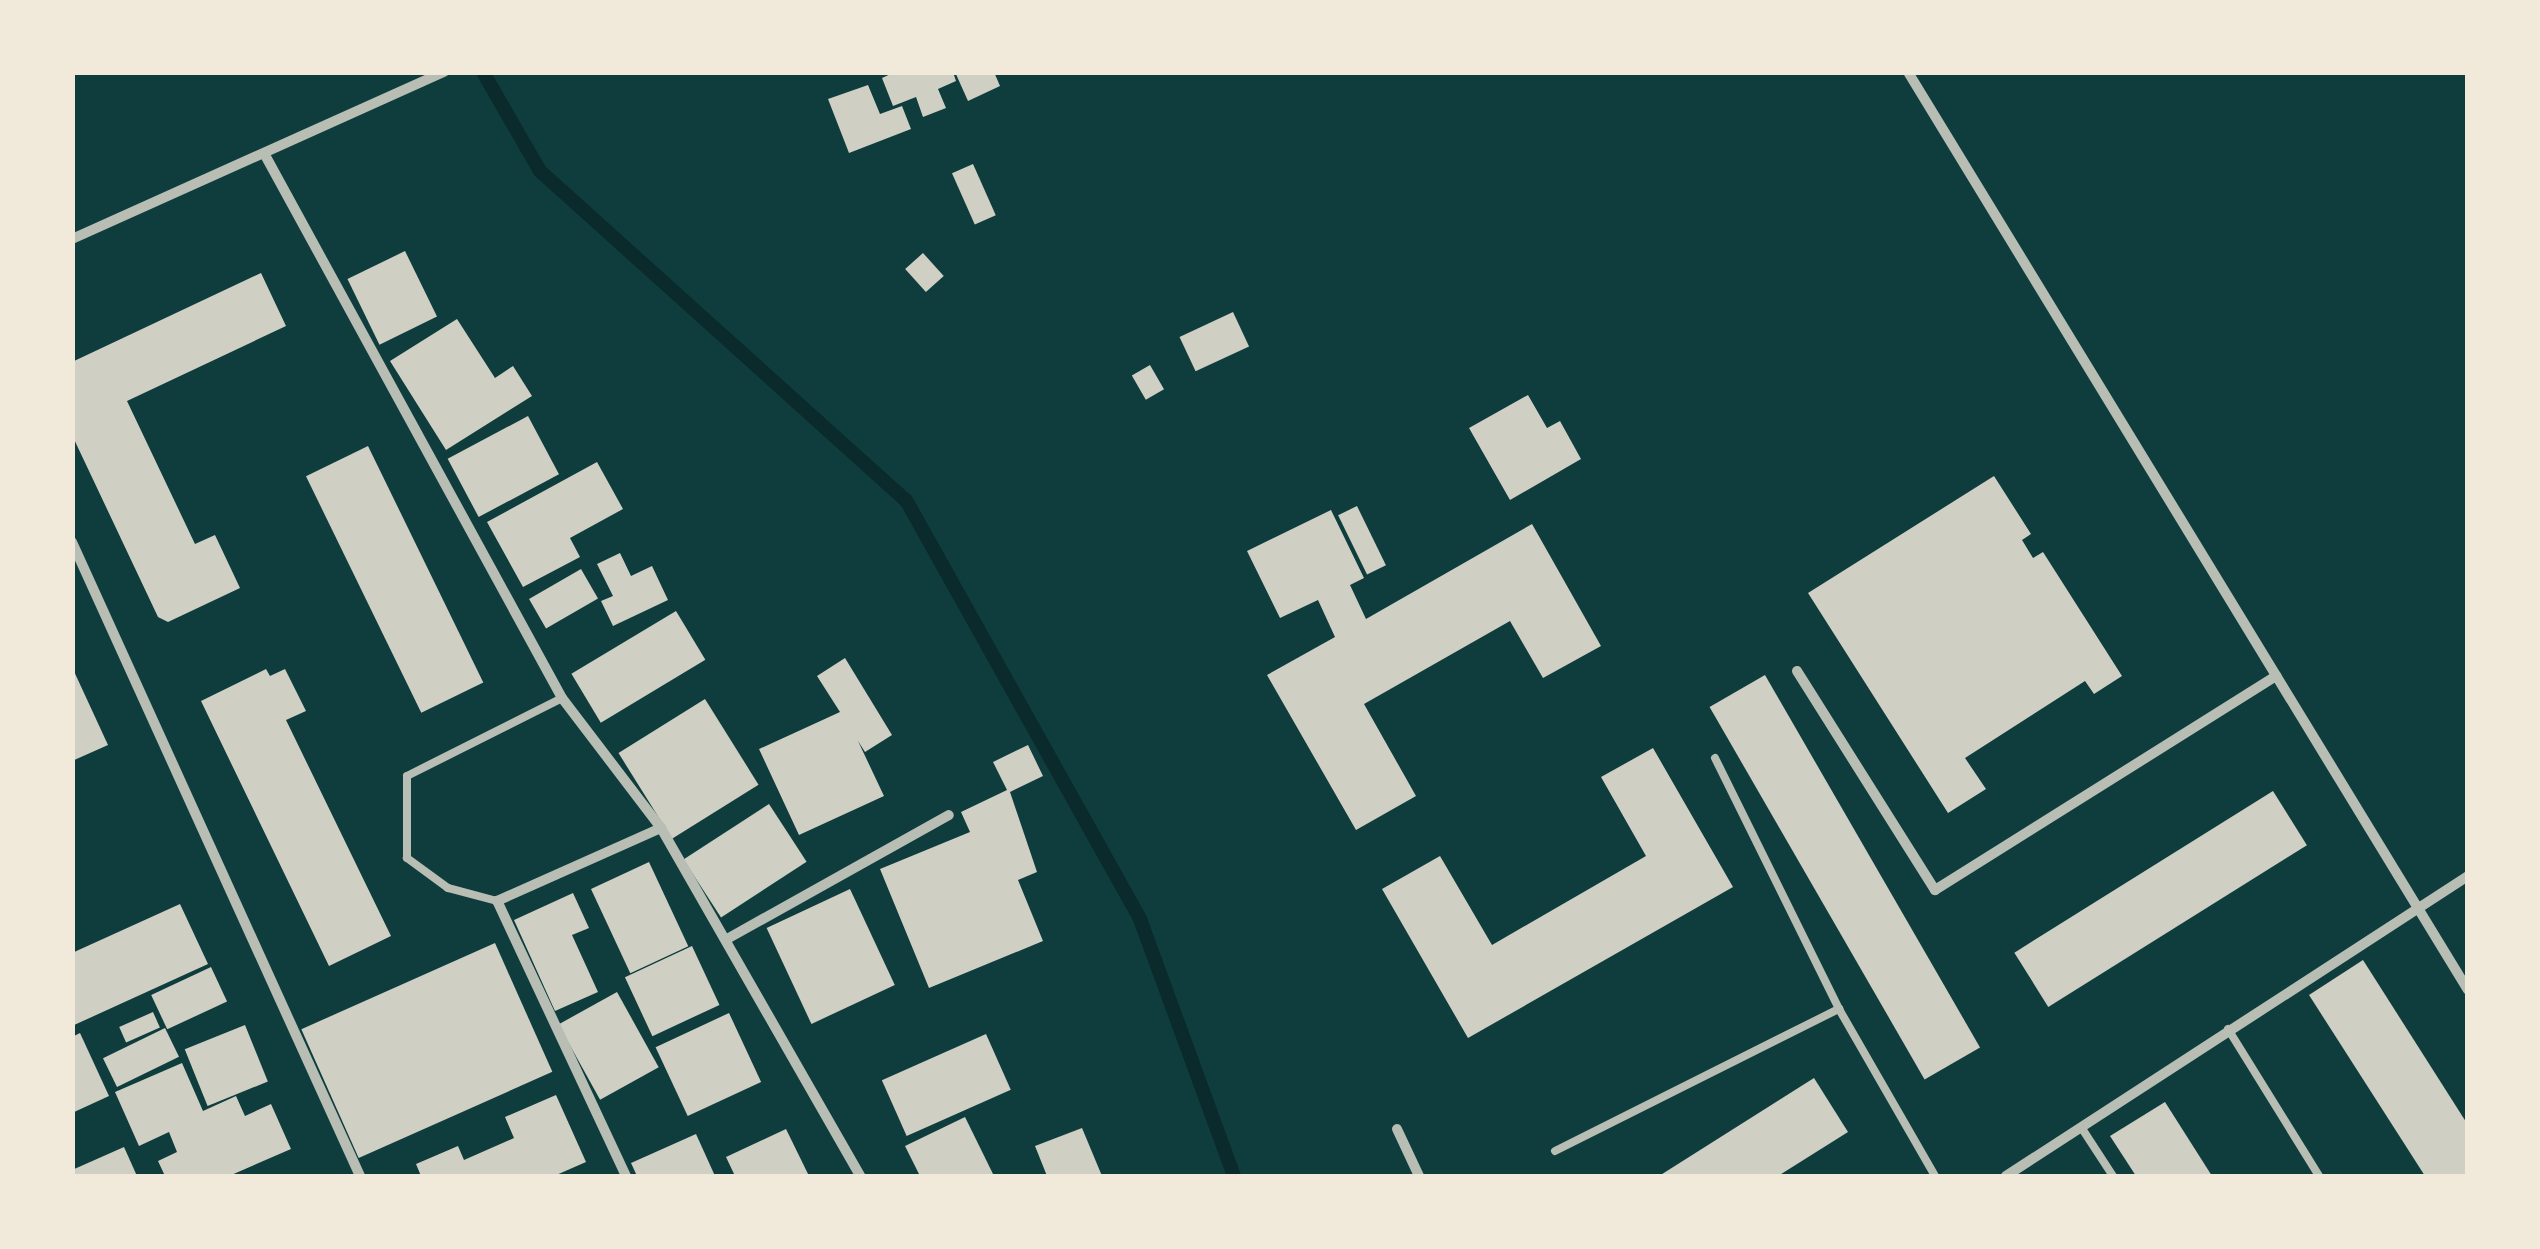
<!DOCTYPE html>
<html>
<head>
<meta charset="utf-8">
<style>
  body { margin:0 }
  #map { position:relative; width:2540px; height:1249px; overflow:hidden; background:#0f3d3e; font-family:Overpass,sans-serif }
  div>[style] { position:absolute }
  .stream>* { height:14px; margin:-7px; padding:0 7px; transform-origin:7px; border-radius:7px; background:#0a2a2b }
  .building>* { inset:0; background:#cfcfc3; transform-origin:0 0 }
  .service>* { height:8px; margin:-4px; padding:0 4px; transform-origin:4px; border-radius:4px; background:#b8beb3 }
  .minor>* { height:10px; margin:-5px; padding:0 5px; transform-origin:5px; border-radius:5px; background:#b8beb3 }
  span { translate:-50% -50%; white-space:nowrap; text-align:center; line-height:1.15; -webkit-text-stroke:9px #f1e9da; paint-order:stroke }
  .frame { position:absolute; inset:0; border:75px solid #f1e9da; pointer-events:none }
</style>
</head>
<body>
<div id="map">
  <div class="stream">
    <i style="left:483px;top:72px;width:114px;rotate:60.1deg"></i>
    <i style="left:540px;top:171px;width:492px;rotate:42deg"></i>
    <i style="left:906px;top:500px;width:480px;rotate:60.8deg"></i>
    <i style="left:1140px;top:919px;width:274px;rotate:69.9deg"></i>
  </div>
  <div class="building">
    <i style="clip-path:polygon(895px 72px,953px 72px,956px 81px,938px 89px,946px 108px,923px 117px,916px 97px,893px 106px,882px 78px)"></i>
    <i style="clip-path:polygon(955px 72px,994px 72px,1000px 86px,968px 101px)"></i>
    <i style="clip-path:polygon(868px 85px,880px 114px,902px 106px,911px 129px,849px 153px,828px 99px)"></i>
    <i style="left:973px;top:164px;width:56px;height:23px;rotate:66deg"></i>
    <i style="left:405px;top:251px;width:73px;height:64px;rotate:64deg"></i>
    <i style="left:923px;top:253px;width:31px;height:24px;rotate:48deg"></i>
    <i style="clip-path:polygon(261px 273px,286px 326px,127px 401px,195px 544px,215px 535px,240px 588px,168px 622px,158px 617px,72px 435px,72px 362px)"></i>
    <i style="left:1233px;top:312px;width:38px;height:59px;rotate:65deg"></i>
    <i style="clip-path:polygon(457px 319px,495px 378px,513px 366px,532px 396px,446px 450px,390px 361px)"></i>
    <i style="left:1150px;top:365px;width:28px;height:21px;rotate:60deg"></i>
    <i style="clip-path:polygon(1528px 395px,1547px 428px,1560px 421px,1581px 459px,1510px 500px,1469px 428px)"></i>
    <i style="left:528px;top:416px;width:66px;height:91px;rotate:62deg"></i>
    <i style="left:368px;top:446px;width:263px;height:69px;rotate:64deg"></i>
    <i style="clip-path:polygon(597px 462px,623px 509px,570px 538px,580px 557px,523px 587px,487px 522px)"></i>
    <i style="clip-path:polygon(1994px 476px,2031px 534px,2022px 540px,2033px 558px,2043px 552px,2122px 676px,2094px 694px,2085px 681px,1965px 758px,1986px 789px,1948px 813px,1808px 593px)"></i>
    <i style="left:1357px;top:506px;width:66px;height:21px;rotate:64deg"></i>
    <i style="clip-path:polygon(1331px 510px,1364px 578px,1350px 585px,1366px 619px,1532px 524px,1601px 646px,1543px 678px,1510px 621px,1364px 704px,1416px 796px,1356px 830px,1267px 675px,1335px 637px,1318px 600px,1280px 618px,1247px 551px)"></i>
    <i style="clip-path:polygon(620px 553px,631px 576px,652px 566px,668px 600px,613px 626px,601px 601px,613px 596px,597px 564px)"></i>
    <i style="left:581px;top:569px;width:34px;height:60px;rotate:60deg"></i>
    <i style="left:676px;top:611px;width:57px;height:122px;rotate:59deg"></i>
    <i style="clip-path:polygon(845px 658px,892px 735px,865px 752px,858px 741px,884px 796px,799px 835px,759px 749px,840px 712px,817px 676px)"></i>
    <i style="clip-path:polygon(72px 667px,108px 745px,72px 761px)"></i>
    <i style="clip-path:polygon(266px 669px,270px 676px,285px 669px,306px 711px,286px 720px,391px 936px,329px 966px,201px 701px)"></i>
    <i style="left:1765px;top:675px;width:430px;height:64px;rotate:60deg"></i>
    <i style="left:705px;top:699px;width:101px;height:102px;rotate:58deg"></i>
    <i style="clip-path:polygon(1028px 745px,1043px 776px,1010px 792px,1037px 872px,1018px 880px,1043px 941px,929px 988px,880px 869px,970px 832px,961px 812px,1007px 790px,993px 762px)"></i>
    <i style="clip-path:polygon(1653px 748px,1733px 887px,1468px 1038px,1382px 889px,1440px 856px,1492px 945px,1646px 856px,1601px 777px)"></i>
    <i style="left:2273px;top:791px;width:64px;height:305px;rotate:58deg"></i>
    <i style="left:769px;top:804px;width:69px;height:102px;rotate:57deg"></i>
    <i style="left:649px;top:862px;width:93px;height:64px;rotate:65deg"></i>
    <i style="left:850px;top:889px;width:106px;height:92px;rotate:65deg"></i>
    <i style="clip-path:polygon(573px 893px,589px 928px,572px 935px,598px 992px,555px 1011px,514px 920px)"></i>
    <i style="clip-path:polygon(180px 904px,208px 964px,72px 1026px,72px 953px)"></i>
    <i style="left:495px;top:943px;width:141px;height:212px;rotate:66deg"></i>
    <i style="left:692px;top:946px;width:65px;height:74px;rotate:65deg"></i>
    <i style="clip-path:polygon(2363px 960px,2468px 1125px,2468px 1176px,2425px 1176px,2309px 995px)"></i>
    <i style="left:211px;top:967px;width:38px;height:66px;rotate:65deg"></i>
    <i style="left:617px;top:992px;width:86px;height:67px;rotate:61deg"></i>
    <i style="left:153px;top:1012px;width:17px;height:37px;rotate:66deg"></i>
    <i style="left:729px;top:1013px;width:76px;height:81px;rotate:65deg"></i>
    <i style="left:245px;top:1025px;width:61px;height:65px;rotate:68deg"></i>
    <i style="left:165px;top:1028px;width:32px;height:69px;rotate:64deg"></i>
    <i style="clip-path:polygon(80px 1033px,109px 1096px,72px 1113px,72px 1037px)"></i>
    <i style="left:986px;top:1034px;width:61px;height:114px;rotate:66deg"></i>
    <i style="clip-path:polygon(182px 1063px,203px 1111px,236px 1096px,245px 1116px,271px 1104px,291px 1149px,229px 1176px,165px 1176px,158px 1161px,177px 1152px,169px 1132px,139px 1146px,115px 1092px)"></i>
    <i style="clip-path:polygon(1814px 1078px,1848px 1132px,1778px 1176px,1659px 1176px)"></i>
    <i style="clip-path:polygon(556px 1095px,586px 1162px,554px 1176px,421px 1176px,416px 1164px,458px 1146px,464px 1160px,514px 1138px,505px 1117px)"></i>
    <i style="clip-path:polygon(2165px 1102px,2212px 1176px,2136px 1176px,2110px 1136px)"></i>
    <i style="clip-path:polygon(965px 1117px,994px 1176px,920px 1176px,905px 1146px)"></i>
    <i style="clip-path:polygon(1082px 1128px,1102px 1176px,1047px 1176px,1035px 1146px)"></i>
    <i style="clip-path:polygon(786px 1129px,809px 1176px,735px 1176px,726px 1157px)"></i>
    <i style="clip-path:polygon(696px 1134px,715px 1176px,637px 1176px,631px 1163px)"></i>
    <i style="clip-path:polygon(124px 1147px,137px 1176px,72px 1176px,72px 1170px)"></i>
  </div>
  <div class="service">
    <i style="left:1715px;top:758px;width:280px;rotate:63.7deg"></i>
    <i style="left:497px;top:901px;width:51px;rotate:-165.1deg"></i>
    <i style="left:448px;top:888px;width:51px;rotate:-143.8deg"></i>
    <i style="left:407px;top:858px;width:82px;rotate:-90deg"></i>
    <i style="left:407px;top:776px;width:174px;rotate:-26.7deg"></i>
    <i style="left:2228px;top:1029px;width:173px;rotate:58.2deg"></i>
    <i style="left:2081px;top:1127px;width:59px;rotate:56.9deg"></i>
    <i style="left:1555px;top:1151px;width:318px;rotate:-26.6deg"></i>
    <i style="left:1839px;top:1009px;width:193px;rotate:60.1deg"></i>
  </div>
  <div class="minor">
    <i style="left:1908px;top:72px;width:1075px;rotate:58.62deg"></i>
    <i style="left:265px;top:155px;width:619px;rotate:61.32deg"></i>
    <i style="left:562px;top:698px;width:163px;rotate:52.7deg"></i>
    <i style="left:661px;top:828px;width:401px;rotate:60.2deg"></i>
    <i style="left:72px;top:239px;width:408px;rotate:-24.2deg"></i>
    <i style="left:72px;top:542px;width:696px;rotate:65.57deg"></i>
    <i style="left:1797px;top:671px;width:259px;rotate:57.8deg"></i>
    <i style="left:1935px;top:890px;width:403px;rotate:-32.1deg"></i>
    <i style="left:727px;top:939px;width:254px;rotate:-29.2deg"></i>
    <i style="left:1397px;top:1129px;width:52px;rotate:64.9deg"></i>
    <i style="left:626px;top:1176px;width:304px;rotate:-115.1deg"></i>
    <i style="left:497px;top:901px;width:180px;rotate:-24deg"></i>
    <i style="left:2006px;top:1176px;width:551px;rotate:-33deg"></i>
  </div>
  <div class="frame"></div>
</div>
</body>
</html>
